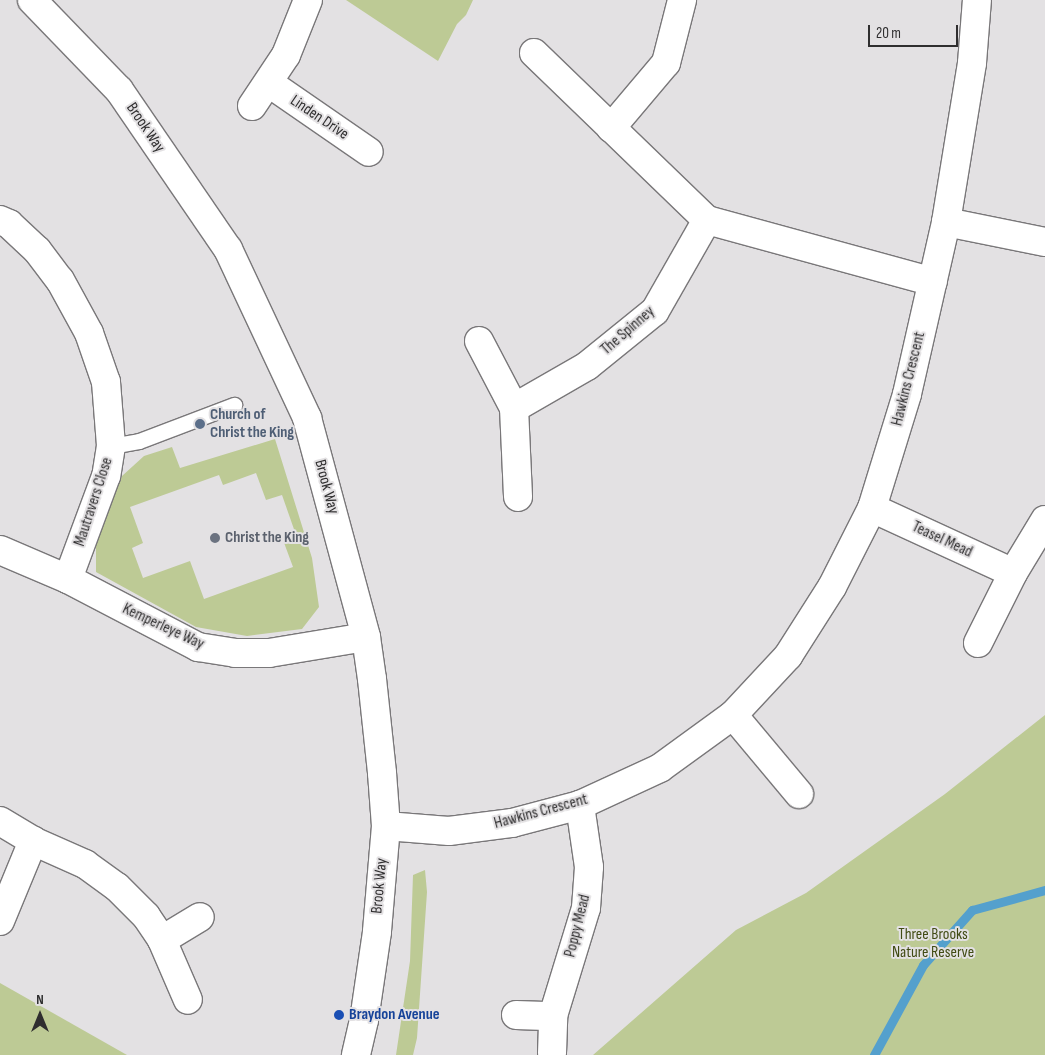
<!DOCTYPE html>
<html>
<head>
<meta charset="utf-8">
<style>
  body { margin:0 }
  #map { position:relative; width:1045px; height:1055px; overflow:hidden; background:#e3e1e3; font-family:"Sofia Sans Condensed",sans-serif }
  div>[style] { position:absolute }
  .green>* { inset:0; background:#bdca95 }
  .stream>* { height:9px; margin:-4.5px; padding:0 4.5px; transform-origin:4.5px; border-radius:4.5px; background:#54a0cd }
  .roads { filter:drop-shadow(1px 0 #797779) drop-shadow(-1px 0 #797779) drop-shadow(0 1px #797779) drop-shadow(0 -1px #797779) }
  .service>* { height:15px; margin:-7.5px; padding:0 7.5px; transform-origin:7.5px; border-radius:7.5px; background:#fff }
  .minor>* { height:28px; margin:-14px; padding:0 14px; transform-origin:14px; border-radius:14px; background:#fff }
  .tertiary>* { height:28px; margin:-14px; padding:0 14px; transform-origin:14px; border-radius:14px; background:#fff }
  .dots>* { width:14px; height:14px; translate:-50% -50%; box-sizing:border-box; border:2px solid #e3e1e3; border-radius:50% }
  span { translate:-50% -50%; white-space:nowrap; text-align:center; line-height:1.15; -webkit-text-stroke:4px #e3e1e3; paint-order:stroke }
  .street-label { font-size:16px; color:#2f2e2f }
  .service-label { font-size:16px; color:#4e5e75; font-weight:700 }
  .left { translate:0 -50%; text-align:left }
  .worship-label { font-size:16px; color:#5b616d; font-weight:700 }
  .park-label { font-size:16px; color:#414b14 }
  .transit-label { font-size:16px; color:#164399; font-weight:700 }
  .north { position:absolute; left:15px; top:990px; width:50px; height:50px; -webkit-text-stroke:4px #e3e1e3; paint-order:stroke; rotate:0deg; font-size:14px; font-weight:700; line-height:20px; text-align:center; color:#2f2e2f }
  .north::after { content:''; display:block; margin:auto; width:18px; height:22px; background:#2f2e2f; clip-path:polygon(50% 0,100% 100%,50% 72%,0 100%) }
  .scale { position:absolute; left:868px; top:25px; width:90px; height:22px; box-sizing:border-box; border:2px solid #2f2e2f; border-top:0; padding-left:6px; font-size:15px; line-height:18px; white-space:nowrap; color:#2f2e2f; -webkit-text-stroke:4px #e3e1e3; paint-order:stroke }
</style>
</head>
<body>
<div id="map">
  <div class="green">
    <i style="clip-path:polygon(346px 0,473px 0,466px 15px,457px 24px,438px 61px)"></i>
    <i style="clip-path:polygon(evenodd,275px 439px,312px 558px,319px 607px,302px 629px,247px 636px,196px 627px,96px 572px,96px 539px,122px 476px,144px 456px,172px 447px,180px 468px,275px 439px,256px 473px,266px 500px,282px 495px,296px 535px,283px 540px,293px 567px,204px 599px,190px 561px,143px 578px,132px 548px,143px 543px,130px 507px,219px 475px,223px 485px,256px 473px)"></i>
    <i style="clip-path:polygon(1045px 715px,1045px 1055px,593px 1055px,736px 930px,806px 893px,945px 794px)"></i>
    <i style="clip-path:polygon(425px 870px,427px 892px,417px 1038px,413px 1055px,396px 1055px,410px 961px,413px 875px)"></i>
    <i style="clip-path:polygon(0 983px,127px 1055px,0 1055px)"></i>
  </div>
  <div class="stream">
    <i style="left:874px;top:1055px;width:102px;rotate:-61.4deg"></i>
    <i style="left:923px;top:965px;width:74px;rotate:-48.3deg"></i>
    <i style="left:972px;top:910px;width:76px;rotate:-15.3deg"></i>
  </div>
  <div class="roads">
    <div class="service">
      <i style="left:111px;top:446px;width:28px;rotate:-10deg"></i>
      <i style="left:139px;top:441px;width:102px;rotate:-20.8deg"></i>
    </div>
    <div class="minor">
      <i style="left:534px;top:53px;width:240px;rotate:44deg"></i>
      <i style="left:707px;top:220px;width:234px;rotate:15.3deg"></i>
      <i style="left:269px;top:83px;width:121px;rotate:34.6deg"></i>
      <i style="left:252px;top:106px;width:61px;rotate:-56.3deg"></i>
      <i style="left:286px;top:55px;width:59px;rotate:-68.2deg"></i>
      <i style="left:611px;top:128px;width:85px;rotate:-49.8deg"></i>
      <i style="left:666px;top:63px;width:65px;rotate:-75.7deg"></i>
      <i style="left:0;top:220px;width:10px;rotate:24deg"></i>
      <i style="left:9px;top:224px;width:38px;rotate:43deg"></i>
      <i style="left:37px;top:250px;width:38px;rotate:53deg"></i>
      <i style="left:60px;top:280px;width:60px;rotate:61.3deg"></i>
      <i style="left:89px;top:333px;width:52px;rotate:70.9deg"></i>
      <i style="left:106px;top:382px;width:64px;rotate:85.5deg"></i>
      <i style="left:111px;top:446px;width:30px;rotate:99deg"></i>
      <i style="left:106px;top:476px;width:110px;rotate:110.3deg"></i>
      <i style="left:946px;top:222px;width:101px;rotate:11.4deg"></i>
      <i style="left:479px;top:341px;width:76px;rotate:62.4deg"></i>
      <i style="left:514px;top:408px;width:89px;rotate:87.4deg"></i>
      <i style="left:514px;top:408px;width:84px;rotate:-29.9deg"></i>
      <i style="left:587px;top:366px;width:87px;rotate:-39deg"></i>
      <i style="left:655px;top:311px;width:105px;rotate:-60.3deg"></i>
      <i style="left:872px;top:508px;width:155px;rotate:24.7deg"></i>
      <i style="left:0;top:550px;width:74px;rotate:23.1deg"></i>
      <i style="left:68px;top:579px;width:147px;rotate:27.6deg"></i>
      <i style="left:198px;top:647px;width:37px;rotate:9deg"></i>
      <i style="left:235px;top:653px;width:34px"></i>
      <i style="left:269px;top:653px;width:98px;rotate:-9.4deg"></i>
      <i style="left:978px;top:643px;width:78px;rotate:-63.4deg"></i>
      <i style="left:1013px;top:573px;width:62px;rotate:-58.9deg"></i>
      <i style="left:733px;top:715px;width:103px;rotate:50.1deg"></i>
      <i style="left:0;top:821px;width:39px;rotate:31deg"></i>
      <i style="left:33px;top:841px;width:57px;rotate:23.9deg"></i>
      <i style="left:85px;top:864px;width:39px;rotate:36deg"></i>
      <i style="left:117px;top:887px;width:41px;rotate:45deg"></i>
      <i style="left:146px;top:916px;width:29px;rotate:56deg"></i>
      <i style="left:162px;top:940px;width:65px;rotate:66.6deg"></i>
      <i style="left:386px;top:826px;width:63px;rotate:4.5deg"></i>
      <i style="left:449px;top:831px;width:64px;rotate:-7.2deg"></i>
      <i style="left:512px;top:823px;width:70px;rotate:-14.8deg"></i>
      <i style="left:580px;top:805px;width:88px;rotate:-24.8deg"></i>
      <i style="left:660px;top:768px;width:90px;rotate:-36deg"></i>
      <i style="left:733px;top:715px;width:81px;rotate:-47deg"></i>
      <i style="left:788px;top:656px;width:82px;rotate:-57.5deg"></i>
      <i style="left:832px;top:587px;width:89px;rotate:-63.1deg"></i>
      <i style="left:872px;top:508px;width:119px;rotate:-72.9deg"></i>
      <i style="left:907px;top:394px;width:176px;rotate:-77.2deg"></i>
      <i style="left:946px;top:222px;width:161px;rotate:-80.7deg"></i>
      <i style="left:972px;top:63px;width:63px;rotate:-85.5deg"></i>
      <i style="left:0;top:921px;width:87px;rotate:-67.6deg"></i>
      <i style="left:162px;top:940px;width:44px;rotate:-31.2deg"></i>
      <i style="left:516px;top:1015px;width:37px;rotate:2deg"></i>
      <i style="left:552px;top:1053px;width:37px;rotate:-88deg"></i>
      <i style="left:553px;top:1016px;width:113px;rotate:-73deg"></i>
      <i style="left:586px;top:908px;width:41px;rotate:-85.8deg"></i>
      <i style="left:589px;top:867px;width:63px;rotate:-98.3deg"></i>
    </div>
    <div class="tertiary">
      <i style="left:32px;top:0;width:125px;rotate:46deg"></i>
      <i style="left:119px;top:90px;width:193px;rotate:55.6deg"></i>
      <i style="left:228px;top:249px;width:187px;rotate:64.9deg"></i>
      <i style="left:307px;top:418px;width:227px;rotate:74.9deg"></i>
      <i style="left:366px;top:637px;width:42px;rotate:81.9deg"></i>
      <i style="left:372px;top:679px;width:95px;rotate:83.9deg"></i>
      <i style="left:382px;top:773px;width:53px;rotate:85.7deg"></i>
      <i style="left:386px;top:826px;width:106px;rotate:94.9deg"></i>
      <i style="left:377px;top:932px;width:89px;rotate:98.4deg"></i>
      <i style="left:364px;top:1020px;width:36px;rotate:103deg"></i>
    </div>
  </div>
  <div class="dots">
    <i style="left:200px;top:424px;background:#5c6f8a"></i>
    <i style="left:215px;top:538px;background:#6b7280"></i>
    <i style="left:339px;top:1015px;background:#1a4fb4"></i>
  </div>
  <div class="street-label">
    <span style="left:319px;top:118px;rotate:34deg">Linden Drive</span>
    <span style="left:145px;top:128px;rotate:56deg">Brook Way</span>
    <span style="left:628px;top:331px;rotate:-41deg">The Spinney</span>
    <span style="left:909px;top:379px;rotate:-76deg">Hawkins Crescent</span>
    <span style="left:326px;top:487px;rotate:75deg">Brook Way</span>
    <span style="left:94px;top:502px;rotate:-72deg">Mautravers Close</span>
    <span style="left:942px;top:540px;rotate:25deg">Teasel Mead</span>
    <span style="left:163px;top:627px;rotate:25deg">Kemperleye Way</span>
    <span style="left:541px;top:812px;rotate:-15deg">Hawkins Crescent</span>
    <span style="left:380px;top:886px;rotate:-85deg">Brook Way</span>
    <span style="left:578px;top:926px;rotate:-76deg">Poppy Mead</span>
  </div>
  <div class="service-label">
    <span class="left" style="left:210px;top:424px">Church of<br>Christ the King</span>
  </div>
  <div class="worship-label">
    <span class="left" style="left:225px;top:538px">Christ the King</span>
  </div>
  <div class="park-label">
    <span style="left:933px;top:944px">Three Brooks<br>Nature Reserve</span>
  </div>
  <div class="transit-label">
    <span class="left" style="left:349px;top:1015px">Braydon Avenue</span>
  </div>
  <div class="north">N</div>
  <div class="scale">20 m</div>
</div>
</body>
</html>
